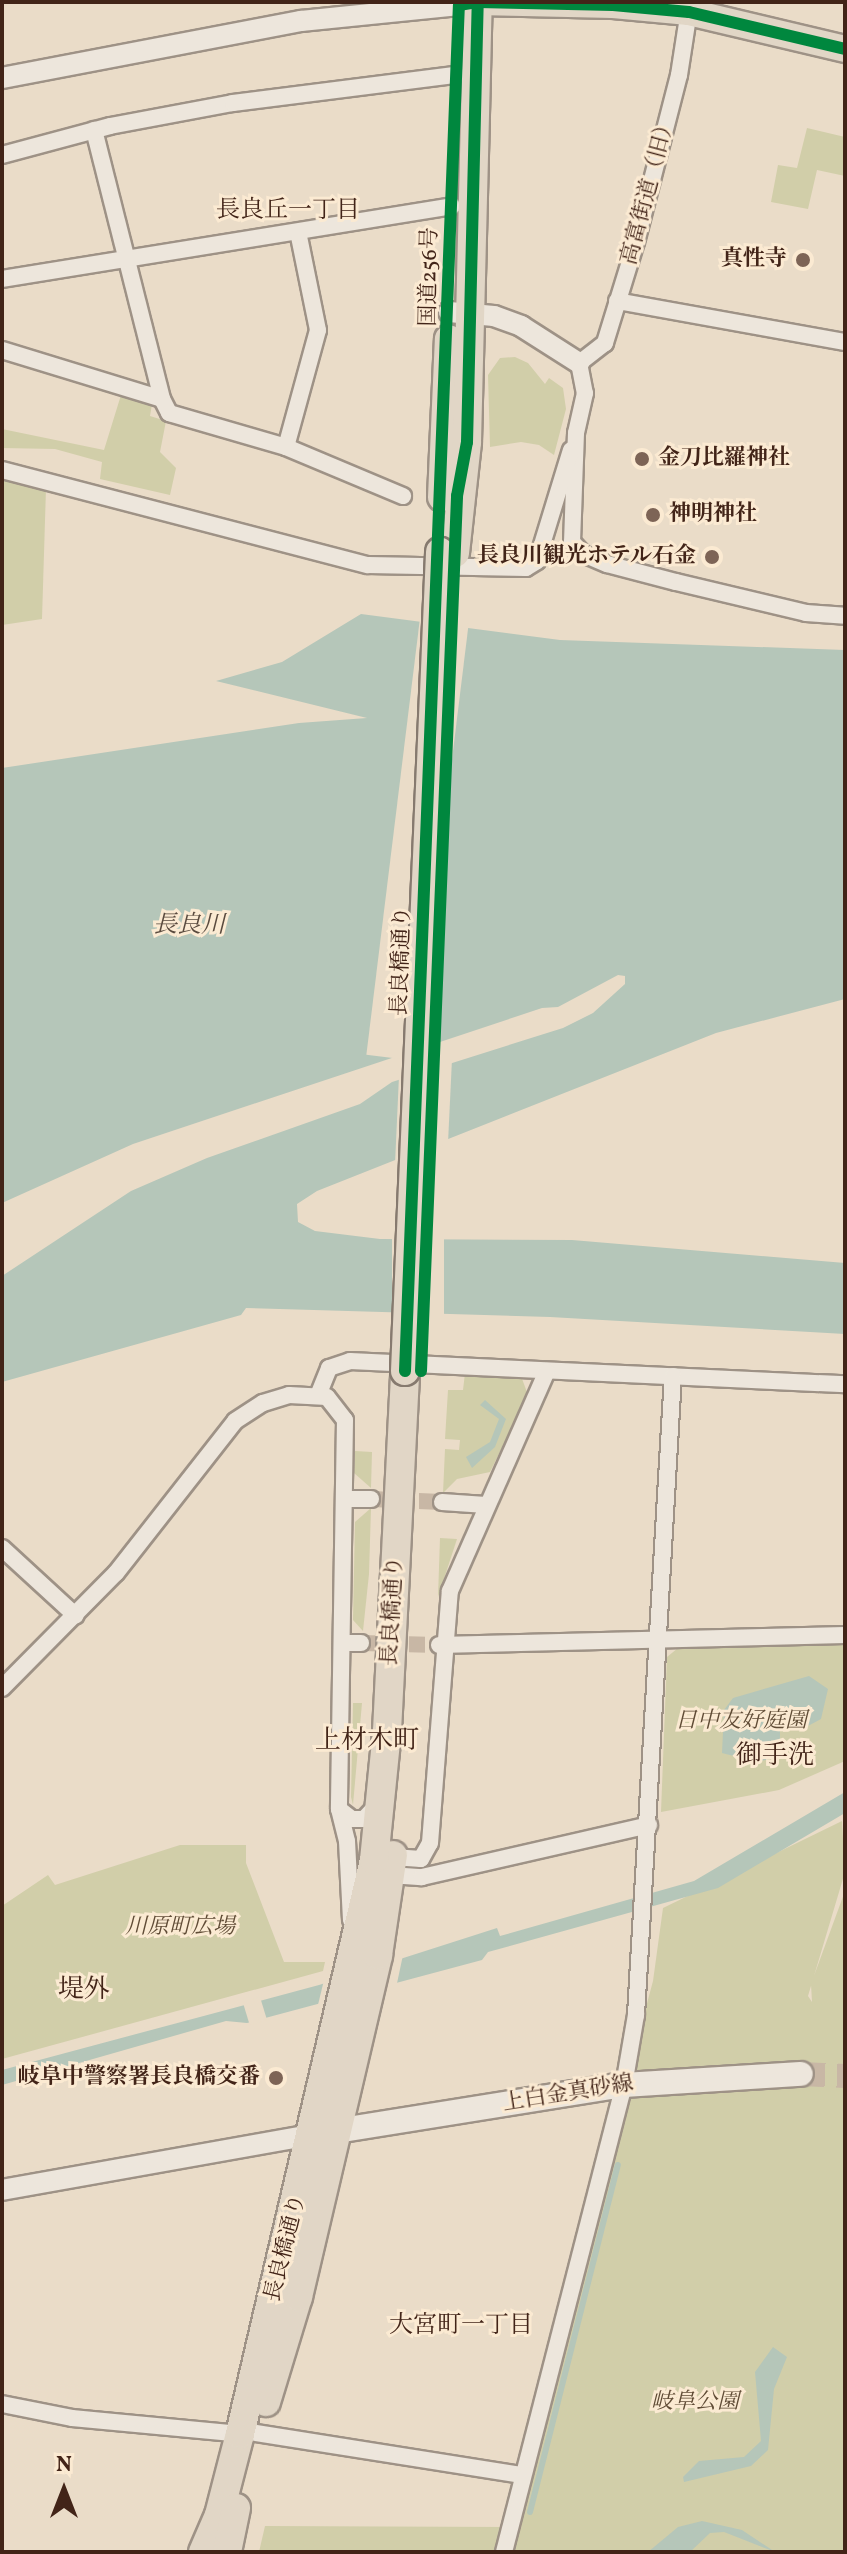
<!DOCTYPE html>
<html>
<head>
<meta charset="utf-8">
<style>
  body { margin:0 }
  #map { position:relative; width:847px; height:2554px; overflow:hidden; background:#eadcc8; font-family:Vollkorn,"Noto Serif JP",serif }
  div>[style] { position:absolute }
  .green>* { inset:0; background:#d1cea9 }
  .water>* { inset:0; background:#b5c6b9 }
  .pier>* { inset:0; background:#eadcc8; transform-origin:0 0 }
  .stream>* { height:6px; margin:-3px; padding:0 3px; transform-origin:3px; border-radius:3px; background:#b5c6b9 }
  .minor-tunnel>* { height:16px; margin-top:-8px; transform-origin:0; background:repeating-linear-gradient(90deg,#c8b7a5 0 16px,transparent 0 24px) }
  .secondary-tunnel>* { height:24px; margin-top:-12px; transform-origin:0; background:repeating-linear-gradient(90deg,#c8b7a5 0 24px,transparent 0 36px) }
  .roads { filter:drop-shadow(2px 0 #9e9286) drop-shadow(-2px 0 #9e9286) drop-shadow(0 2px #9e9286) drop-shadow(0 -2px #9e9286) }
  .minor>* { height:16px; margin:-8px; padding:0 8px; transform-origin:8px; border-radius:8px; background:#ede6dc }
  .tertiary>* { height:20px; margin:-10px; padding:0 10px; transform-origin:10px; border-radius:10px; background:#ede6dc }
  .secondary>* { height:24px; margin:-12px; padding:0 12px; transform-origin:12px; border-radius:12px; background:#ede6dc }
  .primary>* { height:26px; margin:-13px; padding:0 13px; transform-origin:13px; border-radius:13px; background:#e1d6c6 }
  .trunk>* { height:28px; margin:-14px; padding:0 14px; transform-origin:14px; border-radius:14px; background:#e1d6c6 }
  .bridges { filter:drop-shadow(2px 0 #867a6f) drop-shadow(-2px 0 #867a6f) drop-shadow(0 2px #867a6f) drop-shadow(0 -2px #867a6f) }
  .trunk-bridge>* { height:28px; margin:-14px; padding:0 14px; transform-origin:14px; border-radius:14px; background:#e1d6c6 }
  .cycleway>* { height:12px; margin:-6px; padding:0 6px; transform-origin:6px; border-radius:6px; background:#00873e }
  .dots>* { width:22px; height:22px; translate:-50% -50%; box-sizing:border-box; border:4px solid #fbead2; border-radius:50% }
  span { translate:-50% -50%; white-space:nowrap; text-align:center; line-height:1.15; -webkit-text-stroke:6px #fbead2; paint-order:stroke }
  .street-label { font-size:22px; color:#422418 }
  .poi-label { font-size:22px; color:#422418; font-weight:700 }
  .right { translate:-100% -50%; text-align:right }
  .left { translate:0 -50%; text-align:left }
  .park-label { font-size:22px; color:#604c36; font-style:italic }
  .neighbourhood-label { font-size:24px; color:#422418 }
  .water-label { font-size:24px; color:#594a3e; font-style:italic }
  .quarter-label { font-size:26px; color:#422418 }
  .frame { position:absolute; inset:0; border:4px solid #422418; pointer-events:none }
  .north { position:absolute; left:24px; top:2450px; width:80px; height:80px; -webkit-text-stroke:6px #fbead2; paint-order:stroke; rotate:0deg; font-size:22px; font-weight:700; line-height:32px; text-align:center; color:#422418 }
  .north::after { content:''; display:block; margin:auto; width:28px; height:36px; background:#422418; clip-path:polygon(50% 0,100% 100%,50% 72%,0 100%) }
</style>
</head>
<body>
<div id="map">
  <div class="green">
    <i style="clip-path:polygon(807px 128px,845px 137px,845px 176px,817px 170px,808px 209px,771px 202px,778px 165px,797px 168px)"></i>
    <i style="clip-path:polygon(515px 357px,528px 363px,545px 384px,549px 378px,563px 388px,566px 409px,554px 455px,539px 445px,521px 442px,490px 447px,488px 375px,500px 358px)"></i>
    <i style="clip-path:polygon(121px 395px,152px 404px,150px 416px,166px 421px,160px 452px,176px 468px,170px 495px,100px 479px,102px 462px,55px 449px,2px 448px,2px 429px,104px 450px)"></i>
    <i style="clip-path:polygon(2px 478px,46px 488px,42px 619px,2px 625px)"></i>
    <i style="clip-path:polygon(465px 1373px,521px 1376px,528px 1395px,490px 1472px,457px 1479px,443px 1493px,445px 1449px,459px 1450px,460px 1440px,445px 1439px,448px 1390px,463px 1390px)"></i>
    <i style="clip-path:polygon(355px 1451px,372px 1452px,371px 1488px,354px 1473px)"></i>
    <i style="clip-path:polygon(371px 1508px,369px 1574px,363px 1631px,353px 1620px,355px 1522px)"></i>
    <i style="clip-path:polygon(440px 1538px,457px 1539px,438px 1597px)"></i>
    <i style="clip-path:polygon(845px 1644px,845px 1761px,779px 1790px,661px 1812px,667px 1657px,678px 1648px)"></i>
    <i style="clip-path:polygon(353px 1703px,362px 1703px,353px 1805px,351px 1797px)"></i>
    <i style="clip-path:polygon(842px 1821px,845px 1872px,808px 1996px,812px 2002px,811px 1984px,845px 1891px,845px 2552px,259px 2552px,265px 2526px,513px 2527px,521px 2475px,653px 1981px,663px 1908px)"></i>
    <i style="clip-path:polygon(180px 1845px,246px 1845px,246px 1863px,284px 1962px,325px 1962px,323px 1971px,2px 2059px,2px 1906px,48px 1875px,55px 1885px)"></i>
  </div>
  <div class="water">
    <i style="clip-path:polygon(361px 614px,560px 640px,845px 650px,845px 999px,716px 1033px,317px 1191px,297px 1204px,298px 1222px,315px 1231px,380px 1239px,572px 1240px,845px 1263px,845px 1334px,550px 1317px,246px 1308px,241px 1315px,2px 1382px,2px 1276px,131px 1191px,207px 1158px,360px 1104px,392px 1082px,563px 1028px,593px 1013px,625px 984px,625px 976px,618px 975px,558px 1007px,542px 1008px,133px 1144px,2px 1203px,2px 768px,299px 723px,367px 718px,216px 681px,282px 662px)"></i>
    <i style="clip-path:polygon(485px 1400px,506px 1419px,495px 1447px,472px 1468px,466px 1457px,490px 1442px,499px 1419px,480px 1405px)"></i>
    <i style="clip-path:polygon(809px 1676px,828px 1689px,821px 1719px,806px 1727px,780px 1729px,780px 1747px,769px 1759px,757px 1762px,722px 1753px,724px 1710px,733px 1698px)"></i>
    <i style="clip-path:polygon(845px 1792px,845px 1813px,718px 1888px,488px 1952px,482px 1960px,247px 2023px,226px 2021px,2px 2085px,2px 2070px,319px 1985px,497px 1928px,500px 1936px,694px 1881px)"></i>
    <i style="clip-path:polygon(773px 2347px,787px 2357px,774px 2389px,768px 2450px,751px 2466px,684px 2482px,683px 2477px,699px 2461px,744px 2457px,761px 2441px,755px 2372px)"></i>
    <i style="clip-path:polygon(702px 2521px,742px 2530px,775px 2552px,724px 2532px,710px 2533px,690px 2552px,648px 2552px,678px 2527px)"></i>
  </div>
  <div class="pier">
    <i style="left:420px;top:618px;width:49px;height:440px;rotate:7deg"></i>
    <i style="clip-path:polygon(452px 1059px,448px 1143px,395px 1164px,399px 1076px)"></i>
    <i style="left:392px;top:1235px;width:52px;height:80px"></i>
    <i style="clip-path:polygon(403px 1955px,396px 1988px,317px 2009px,324px 1980px)"></i>
    <i style="left:260px;top:1997px;width:24px;height:18px;rotate:73deg"></i>
  </div>
  <div class="stream">
    <i style="left:530px;top:2512px;width:358px;rotate:-75.8deg"></i>
  </div>
  <div class="minor-tunnel">
    <i style="left:371px;top:1499px;width:71px;rotate:2.4deg"></i>
    <i style="left:361px;top:1643px;width:76px;rotate:1.5deg"></i>
  </div>
  <div class="secondary-tunnel">
    <i style="left:801px;top:2074px;width:44px;rotate:2.6deg"></i>
  </div>
  <div class="roads">
    <div class="minor">
      <i style="left:690px;top:4px;width:72px;rotate:98.8deg"></i>
      <i style="left:679px;top:75px;width:172px;rotate:104.4deg"></i>
      <i style="left:636px;top:242px;width:106px;rotate:107.1deg"></i>
      <i style="left:605px;top:343px;width:33px;rotate:142deg"></i>
      <i style="left:579px;top:363px;width:31px;rotate:79deg"></i>
      <i style="left:585px;top:393px;width:41px;rotate:102.7deg"></i>
      <i style="left:576px;top:433px;width:109px;rotate:92.1deg"></i>
      <i style="left:572px;top:542px;width:16px;rotate:47deg"></i>
      <i style="left:583px;top:554px;width:26px;rotate:23deg"></i>
      <i style="left:607px;top:564px;width:71px;rotate:14.6deg"></i>
      <i style="left:676px;top:582px;width:134px;rotate:13.4deg"></i>
      <i style="left:806px;top:613px;width:39px;rotate:4deg"></i>
      <i style="left:94px;top:130px;width:277px;rotate:75.8deg"></i>
      <i style="left:2px;top:155px;width:112px;rotate:-15deg"></i>
      <i style="left:110px;top:126px;width:125px;rotate:-10.6deg"></i>
      <i style="left:233px;top:103px;width:225px;rotate:-7.2deg"></i>
      <i style="left:2px;top:279px;width:456px;rotate:-9.2deg"></i>
      <i style="left:617px;top:301px;width:232px;rotate:10.2deg"></i>
      <i style="left:2px;top:350px;width:167px;rotate:17deg"></i>
      <i style="left:162px;top:399px;width:16px;rotate:63deg"></i>
      <i style="left:169px;top:413px;width:122px;rotate:16.2deg"></i>
      <i style="left:286px;top:447px;width:127px;rotate:22.7deg"></i>
      <i style="left:286px;top:447px;width:121px;rotate:-74.7deg"></i>
      <i style="left:318px;top:330px;width:100px;rotate:-101.5deg"></i>
      <i style="left:2px;top:470px;width:378px;rotate:14.6deg"></i>
      <i style="left:368px;top:565px;width:158px;rotate:1.1deg"></i>
      <i style="left:526px;top:568px;width:13px;rotate:-32deg"></i>
      <i style="left:537px;top:561px;width:116px;rotate:-73deg"></i>
      <i style="left:319px;top:1393px;width:27px;rotate:-68deg"></i>
      <i style="left:329px;top:1368px;width:22px;rotate:-18deg"></i>
      <i style="left:350px;top:1361px;width:496px;rotate:2.7deg"></i>
      <i style="left:345px;top:1499px;width:26px"></i>
      <i style="left:442px;top:1502px;width:44px;rotate:3.9deg"></i>
      <i style="left:2px;top:1548px;width:100px;rotate:42.6deg"></i>
      <i style="left:343px;top:1643px;width:18px"></i>
      <i style="left:439px;top:1645px;width:406px;rotate:-1.4deg"></i>
      <i style="left:2px;top:1688px;width:162px;rotate:-45.3deg"></i>
      <i style="left:116px;top:1573px;width:193px;rotate:-51.9deg"></i>
      <i style="left:235px;top:1421px;width:33px;rotate:-33deg"></i>
      <i style="left:263px;top:1403px;width:27px;rotate:-17deg"></i>
      <i style="left:289px;top:1395px;width:38px;rotate:3deg"></i>
      <i style="left:327px;top:1397px;width:29px;rotate:52deg"></i>
      <i style="left:345px;top:1420px;width:389px;rotate:90.9deg"></i>
      <i style="left:339px;top:1809px;width:33px;rotate:76deg"></i>
      <i style="left:347px;top:1841px;width:79px;rotate:87.1deg"></i>
      <i style="left:339px;top:1809px;width:16px;rotate:38deg"></i>
      <i style="left:352px;top:1819px;width:12px"></i>
      <i style="left:364px;top:1819px;width:21px;rotate:-47deg"></i>
      <i style="left:393px;top:1857px;width:28px;rotate:4deg"></i>
      <i style="left:421px;top:1859px;width:18px;rotate:-61deg"></i>
      <i style="left:430px;top:1843px;width:253px;rotate:-85.5deg"></i>
      <i style="left:450px;top:1591px;width:240px;rotate:-66.2deg"></i>
      <i style="left:390px;top:1875px;width:32px;rotate:4deg"></i>
      <i style="left:422px;top:1877px;width:233px;rotate:-12.9deg"></i>
      <i style="left:2px;top:2404px;width:71px;rotate:11.3deg"></i>
      <i style="left:72px;top:2418px;width:169px;rotate:5.4deg"></i>
      <i style="left:256px;top:2433px;width:268px;rotate:9deg"></i>
      <i style="left:504px;top:2552px;width:482px;rotate:-75.6deg"></i>
      <i style="left:624px;top:2085px;width:71px;rotate:-80.3deg"></i>
      <i style="left:636px;top:2015px;width:640px;rotate:-86.69deg"></i>
    </div>
    <div class="tertiary">
      <i style="left:2px;top:78px;width:304px;rotate:-10.8deg"></i>
      <i style="left:301px;top:21px;width:159px;rotate:-5.8deg"></i>
      <i style="left:449px;top:312px;width:45px;rotate:5.1deg"></i>
      <i style="left:494px;top:316px;width:29px;rotate:20deg"></i>
      <i style="left:521px;top:326px;width:69px;rotate:32.5deg"></i>
      <i style="left:2px;top:2190px;width:324px;rotate:-10.1deg"></i>
    </div>
    <div class="secondary">
      <i style="left:336px;top:2131px;width:292px;rotate:-9.1deg"></i>
      <i style="left:624px;top:2085px;width:177px;rotate:-3.6deg"></i>
    </div>
    <div class="primary">
      <i style="left:478px;top:2px;width:135px;rotate:1.3deg"></i>
      <i style="left:613px;top:5px;width:76px;rotate:5.3deg"></i>
      <i style="left:689px;top:12px;width:160px;rotate:13.3deg"></i>
    </div>
    <div class="trunk">
      <i style="left:442px;top:497px;width:158px;rotate:-87.5deg"></i>
      <i style="left:455px;top:553px;width:112px;rotate:-83.8deg"></i>
      <i style="left:467px;top:442px;width:440px;rotate:-88.6deg"></i>
      <i style="left:266px;top:2402px;width:110px;rotate:-73.1deg"></i>
      <i style="left:298px;top:2297px;width:351px;rotate:-76.8deg"></i>
      <i style="left:378px;top:1955px;width:101px;rotate:-81.5deg"></i>
      <i style="left:203px;top:2552px;width:40px;rotate:-66.6deg"></i>
      <i style="left:219px;top:2515px;width:84px;rotate:-75.5deg"></i>
      <i style="left:240px;top:2434px;width:589px;rotate:-76.86deg"></i>
      <i style="left:374px;top:1860px;width:130px;rotate:-84.2deg"></i>
      <i style="left:387px;top:1731px;width:360px;rotate:-87.1deg"></i>
      <i style="left:227px;top:2552px;width:45px;rotate:-78.4deg"></i>
    </div>
  </div>
  <div class="bridges">
    <div class="trunk-bridge">
      <i style="left:405px;top:1371px;width:820px;rotate:-87.55deg"></i>
    </div>
  </div>
  <div class="cycleway">
    <i style="left:478px;top:2px;width:135px;rotate:1.3deg"></i>
    <i style="left:613px;top:5px;width:76px;rotate:5.3deg"></i>
    <i style="left:689px;top:12px;width:160px;rotate:13.3deg"></i>
    <i style="left:405px;top:1371px;width:1367px;rotate:-87.74deg"></i>
    <i style="left:459px;top:5px;width:18px;rotate:-9deg"></i>
    <i style="left:421px;top:1371px;width:876px;rotate:-87.64deg"></i>
    <i style="left:457px;top:496px;width:55px;rotate:-79.5deg"></i>
    <i style="left:467px;top:442px;width:440px;rotate:-88.6deg"></i>
  </div>
  <div class="dots">
    <i style="left:803px;top:260px;background:#7d6456"></i>
    <i style="left:642px;top:459px;background:#7d6456"></i>
    <i style="left:653px;top:515px;background:#7d6456"></i>
    <i style="left:712px;top:557px;background:#7d6456"></i>
    <i style="left:276px;top:2078px;background:#7d6456"></i>
  </div>
  <div class="street-label">
    <span style="left:649px;top:190px;rotate:-75deg">高富街道（旧）</span>
    <span style="left:430px;top:277px;rotate:-89deg">国道256号</span>
    <span style="left:402px;top:961px;rotate:-88deg">長良橋通り</span>
    <span style="left:393px;top:1611px;rotate:-87deg">長良橋通り</span>
    <span style="left:568px;top:2094px;rotate:-9deg">上白金真砂線</span>
    <span style="left:286px;top:2248px;rotate:-76deg">長良橋通り</span>
  </div>
  <div class="poi-label">
    <span class="right" style="left:787px;top:260px">真性寺</span>
    <span class="left" style="left:658px;top:459px">金刀比羅神社</span>
    <span class="left" style="left:669px;top:515px">神明神社</span>
    <span class="right" style="left:696px;top:557px">長良川観光ホテル石金</span>
    <span class="right" style="left:260px;top:2078px">岐阜中警察署長良橋交番</span>
  </div>
  <div class="park-label">
    <span style="left:741px;top:1722px">日中友好庭園</span>
    <span style="left:180px;top:1928px">川原町広場</span>
    <span style="left:695px;top:2403px">岐阜公園</span>
  </div>
  <div class="neighbourhood-label">
    <span style="left:288px;top:212px">長良丘一丁目</span>
    <span style="left:461px;top:2327px">大宮町一丁目</span>
  </div>
  <div class="water-label">
    <span style="left:189px;top:927px">長良川</span>
  </div>
  <div class="quarter-label">
    <span style="left:367px;top:1742px">上材木町</span>
    <span style="left:775px;top:1757px">御手洗</span>
    <span style="left:84px;top:1991px">堤外</span>
  </div>
  <div class="frame"></div>
  <div class="north">N</div>
</div>
</body>
</html>
